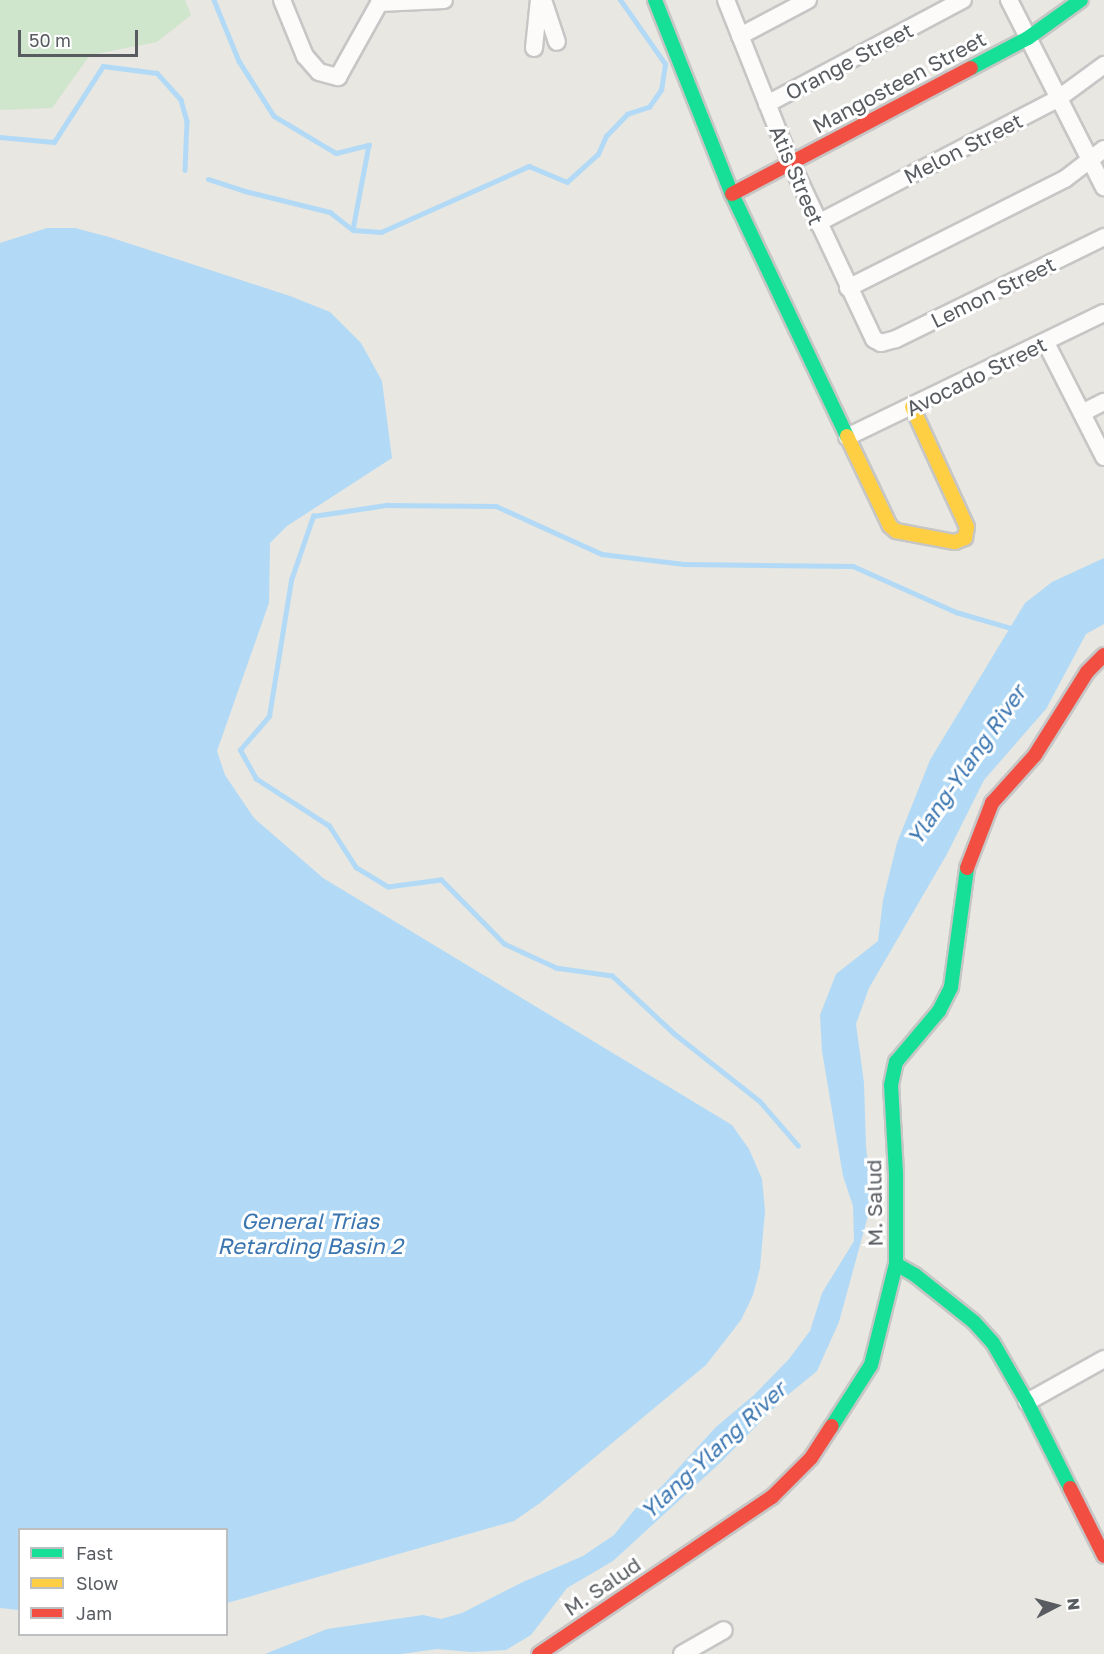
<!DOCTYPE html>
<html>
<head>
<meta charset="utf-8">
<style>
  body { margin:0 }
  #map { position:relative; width:1104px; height:1654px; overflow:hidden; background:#e8e7e1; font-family:"Golos Text",sans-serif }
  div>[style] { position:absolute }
  .green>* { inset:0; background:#cfe5cc }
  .water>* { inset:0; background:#b2daf6 }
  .stream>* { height:4.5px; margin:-2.25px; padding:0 2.25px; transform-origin:2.25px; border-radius:2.25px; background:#b2daf6 }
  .roads { filter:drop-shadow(2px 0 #c6c6c6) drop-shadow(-2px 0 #c6c6c6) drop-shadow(0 2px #c6c6c6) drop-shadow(0 -2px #c6c6c6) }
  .street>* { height:16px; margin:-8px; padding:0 8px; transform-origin:8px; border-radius:8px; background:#fcfbfa }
  .fast>* { height:14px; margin:-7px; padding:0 7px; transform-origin:7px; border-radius:7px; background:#16e098 }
  .slow>* { height:14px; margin:-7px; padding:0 7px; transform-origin:7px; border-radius:7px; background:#ffcf43 }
  .jam>* { height:14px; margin:-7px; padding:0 7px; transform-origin:7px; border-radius:7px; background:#f24e42 }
  span { translate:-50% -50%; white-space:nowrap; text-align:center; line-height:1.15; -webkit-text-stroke:6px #fff; paint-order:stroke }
  .street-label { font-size:21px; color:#585c60 }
  .water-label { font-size:22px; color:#3a75b0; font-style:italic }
  .legend { position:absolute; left:18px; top:1528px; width:210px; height:108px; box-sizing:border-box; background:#fff; border:2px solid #bcbebf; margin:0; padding:8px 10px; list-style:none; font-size:18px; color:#585c60 }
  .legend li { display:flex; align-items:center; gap:12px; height:30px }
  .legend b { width:30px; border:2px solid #bcbebf }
  .north { position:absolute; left:1026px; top:1576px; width:60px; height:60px; -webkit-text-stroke:4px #fff; paint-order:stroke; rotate:84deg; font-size:16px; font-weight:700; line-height:24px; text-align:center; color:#585c60 }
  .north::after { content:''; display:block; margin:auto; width:21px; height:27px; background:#585c60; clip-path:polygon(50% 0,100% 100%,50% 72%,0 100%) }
  .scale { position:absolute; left:18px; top:30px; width:120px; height:27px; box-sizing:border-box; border:3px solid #585c60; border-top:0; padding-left:8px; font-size:18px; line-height:21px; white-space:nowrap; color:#585c60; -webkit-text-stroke:4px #fff; paint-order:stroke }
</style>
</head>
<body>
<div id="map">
  <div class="green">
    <i style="clip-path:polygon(0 0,185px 0,191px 15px,157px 42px,90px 55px,52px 108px,0 110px)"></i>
  </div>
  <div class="water">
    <i style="clip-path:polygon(47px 228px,75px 228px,109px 237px,290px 296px,330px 312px,361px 343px,382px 381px,392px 458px,287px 526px,270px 543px,269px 603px,217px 751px,225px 775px,254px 818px,323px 878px,732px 1125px,749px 1149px,762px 1179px,765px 1211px,760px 1268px,753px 1295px,741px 1320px,706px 1365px,540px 1503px,514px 1521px,227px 1603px,226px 1530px,20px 1530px,19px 1610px,0 1608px,0 243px)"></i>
    <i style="clip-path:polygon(1104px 558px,1104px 624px,1086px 634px,1046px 709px,984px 780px,947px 854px,869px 988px,856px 1024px,864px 1083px,866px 1146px,872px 1201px,839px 1322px,817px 1371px,783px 1399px,721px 1462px,613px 1561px,567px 1588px,531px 1635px,506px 1650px,472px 1652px,437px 1649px,401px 1654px,265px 1654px,327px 1629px,423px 1615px,441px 1619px,462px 1613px,523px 1582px,583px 1556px,614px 1535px,635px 1509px,662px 1486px,716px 1427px,754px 1395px,789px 1359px,810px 1331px,822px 1293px,854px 1241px,853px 1206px,843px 1176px,822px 1051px,820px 1015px,836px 974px,878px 941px,883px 900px,897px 843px,930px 760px,1025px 603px,1052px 582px)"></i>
  </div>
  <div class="stream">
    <i style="left:214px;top:0;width:66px;rotate:67.7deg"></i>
    <i style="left:239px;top:61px;width:65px;rotate:57.5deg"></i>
    <i style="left:274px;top:116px;width:72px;rotate:30.8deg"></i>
    <i style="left:336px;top:153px;width:34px;rotate:-14deg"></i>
    <i style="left:369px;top:145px;width:86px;rotate:100.7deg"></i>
    <i style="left:0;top:137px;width:54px;rotate:5.3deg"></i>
    <i style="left:54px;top:142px;width:90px;rotate:-57.2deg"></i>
    <i style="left:103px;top:66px;width:54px;rotate:7.4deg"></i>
    <i style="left:157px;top:73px;width:36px;rotate:48deg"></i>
    <i style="left:181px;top:100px;width:22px;rotate:74deg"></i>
    <i style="left:187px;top:121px;width:49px;rotate:92.3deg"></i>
    <i style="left:208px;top:179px;width:39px;rotate:18deg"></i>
    <i style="left:245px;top:191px;width:88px;rotate:13.9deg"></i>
    <i style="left:330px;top:212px;width:29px;rotate:38deg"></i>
    <i style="left:353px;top:230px;width:28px;rotate:4deg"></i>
    <i style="left:381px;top:232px;width:162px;rotate:-24deg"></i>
    <i style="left:529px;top:166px;width:41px;rotate:22.8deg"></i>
    <i style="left:567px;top:182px;width:42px;rotate:-42.1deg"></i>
    <i style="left:598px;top:154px;width:20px;rotate:-66deg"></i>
    <i style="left:606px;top:136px;width:30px;rotate:-46deg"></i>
    <i style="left:627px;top:114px;width:23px;rotate:-18deg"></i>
    <i style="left:649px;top:107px;width:21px;rotate:-55deg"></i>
    <i style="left:661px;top:90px;width:26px;rotate:-81deg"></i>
    <i style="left:665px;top:64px;width:78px;rotate:-125.1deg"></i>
    <i style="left:798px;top:1146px;width:58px;rotate:-130.8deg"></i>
    <i style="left:760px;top:1102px;width:110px;rotate:-141.7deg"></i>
    <i style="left:674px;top:1034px;width:85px;rotate:-136.9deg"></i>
    <i style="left:612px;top:976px;width:57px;rotate:-171.9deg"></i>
    <i style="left:556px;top:968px;width:57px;rotate:-155.2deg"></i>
    <i style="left:504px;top:944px;width:90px;rotate:-134.5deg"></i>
    <i style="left:441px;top:880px;width:53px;rotate:172.5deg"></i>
    <i style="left:388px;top:887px;width:37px;rotate:-149deg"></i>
    <i style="left:356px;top:868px;width:50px;rotate:-122.7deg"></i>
    <i style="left:329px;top:826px;width:87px;rotate:-147.2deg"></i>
    <i style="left:256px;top:779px;width:33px;rotate:-119deg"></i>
    <i style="left:240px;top:750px;width:45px;rotate:-49.5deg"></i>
    <i style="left:269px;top:716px;width:138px;rotate:-80.8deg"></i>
    <i style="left:291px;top:580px;width:68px;rotate:-71deg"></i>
    <i style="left:313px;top:516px;width:75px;rotate:-8.5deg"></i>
    <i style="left:387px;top:505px;width:109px;rotate:0.5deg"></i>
    <i style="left:496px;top:506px;width:116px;rotate:24.4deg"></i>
    <i style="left:602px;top:554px;width:82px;rotate:7deg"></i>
    <i style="left:683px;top:564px;width:170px;rotate:0.7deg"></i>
    <i style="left:853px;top:566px;width:113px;rotate:24.1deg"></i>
    <i style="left:956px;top:612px;width:60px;rotate:16.3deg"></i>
  </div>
  <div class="roads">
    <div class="street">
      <i style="left:282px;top:0;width:61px;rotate:67.7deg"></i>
      <i style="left:305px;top:56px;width:21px;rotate:49deg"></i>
      <i style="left:319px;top:72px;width:20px;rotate:15deg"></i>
      <i style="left:338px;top:77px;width:88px;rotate:-60.8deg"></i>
      <i style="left:543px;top:0;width:44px;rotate:71.6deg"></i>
      <i style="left:726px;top:0;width:175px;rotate:68.3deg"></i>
      <i style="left:791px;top:163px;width:195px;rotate:64.8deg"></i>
      <i style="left:874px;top:339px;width:8px;rotate:30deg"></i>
      <i style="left:881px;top:343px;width:16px;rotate:-15deg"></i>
      <i style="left:896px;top:339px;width:232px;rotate:-26.1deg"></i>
      <i style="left:1009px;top:0;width:210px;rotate:63.1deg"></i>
      <i style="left:379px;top:3px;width:65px;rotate:-2.6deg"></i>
      <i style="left:740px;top:36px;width:77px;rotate:-27.9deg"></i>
      <i style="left:534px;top:48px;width:48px;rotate:-84.1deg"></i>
      <i style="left:767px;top:104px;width:222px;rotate:-28deg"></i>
      <i style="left:818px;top:223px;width:271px;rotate:-27.4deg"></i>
      <i style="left:1059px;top:98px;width:56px;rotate:-36.3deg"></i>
      <i style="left:848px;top:288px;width:243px;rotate:-26.7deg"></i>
      <i style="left:1065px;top:179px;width:49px;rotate:-37.6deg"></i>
      <i style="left:1046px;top:343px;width:128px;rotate:63deg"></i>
      <i style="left:1082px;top:413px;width:25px;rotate:-27deg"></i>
      <i style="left:847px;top:437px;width:285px;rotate:-25.8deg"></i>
      <i style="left:1027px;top:1402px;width:88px;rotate:-29.2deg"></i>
      <i style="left:682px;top:1654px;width:48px;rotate:-29.7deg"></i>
    </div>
    <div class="fast">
      <i style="left:655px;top:0;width:209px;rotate:68.4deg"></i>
      <i style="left:732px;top:194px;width:268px;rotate:64.6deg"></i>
      <i style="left:971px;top:68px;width:64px;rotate:-27.8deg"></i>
      <i style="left:1028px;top:38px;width:65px;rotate:-35.6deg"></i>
      <i style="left:896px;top:1264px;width:22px;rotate:30deg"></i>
      <i style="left:915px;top:1275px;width:75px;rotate:38.5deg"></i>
      <i style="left:974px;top:1322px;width:28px;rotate:48deg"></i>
      <i style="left:993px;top:1343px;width:68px;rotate:60deg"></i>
      <i style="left:1027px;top:1402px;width:96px;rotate:63.4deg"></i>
      <i style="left:832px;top:1426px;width:72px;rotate:-57.4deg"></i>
      <i style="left:871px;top:1365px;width:104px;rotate:-76.1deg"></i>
      <i style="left:896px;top:1264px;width:90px;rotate:-90deg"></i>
      <i style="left:896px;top:1174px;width:89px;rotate:-93.2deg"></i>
      <i style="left:891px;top:1085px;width:24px;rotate:-78deg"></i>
      <i style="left:896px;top:1062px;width:67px;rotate:-49.9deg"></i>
      <i style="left:939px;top:1011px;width:27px;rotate:-63deg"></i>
      <i style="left:951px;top:987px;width:120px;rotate:-82.3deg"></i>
    </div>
    <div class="slow">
      <i style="left:847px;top:436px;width:100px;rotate:64.5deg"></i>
      <i style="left:890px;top:526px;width:8px;rotate:40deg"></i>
      <i style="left:896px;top:531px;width:60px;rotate:10.6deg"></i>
      <i style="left:955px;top:542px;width:11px;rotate:-22deg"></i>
      <i style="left:965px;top:538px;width:11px;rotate:-80deg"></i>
      <i style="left:967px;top:527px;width:132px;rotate:-114.6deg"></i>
    </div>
    <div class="jam">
      <i style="left:732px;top:194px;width:270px;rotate:-27.8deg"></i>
      <i style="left:967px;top:868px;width:70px;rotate:-69deg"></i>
      <i style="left:992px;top:803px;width:64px;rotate:-48.1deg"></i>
      <i style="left:1035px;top:755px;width:98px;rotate:-57.9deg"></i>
      <i style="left:1087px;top:672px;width:24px;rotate:-45deg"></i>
      <i style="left:1070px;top:1488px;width:76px;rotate:63.4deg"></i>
      <i style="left:539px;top:1654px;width:281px;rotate:-34deg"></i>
      <i style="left:772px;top:1497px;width:55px;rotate:-45deg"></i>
      <i style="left:811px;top:1458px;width:38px;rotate:-57deg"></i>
    </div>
  </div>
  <div class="street-label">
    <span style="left:849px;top:61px;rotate:-28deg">Orange Street</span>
    <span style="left:899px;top:82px;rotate:-28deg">Mangosteen Street</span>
    <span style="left:963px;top:148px;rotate:-27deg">Melon Street</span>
    <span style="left:797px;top:175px;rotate:67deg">Atis Street</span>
    <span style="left:993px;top:292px;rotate:-26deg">Lemon Street</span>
    <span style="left:976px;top:376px;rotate:-26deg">Avocado Street</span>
    <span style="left:874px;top:1203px;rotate:-91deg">M. Salud</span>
    <span style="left:602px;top:1586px;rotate:-34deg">M. Salud</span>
  </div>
  <div class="water-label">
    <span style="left:966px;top:765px;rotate:-55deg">Ylang-Ylang River</span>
    <span style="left:310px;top:1233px">General Trias<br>Retarding Basin 2</span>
    <span style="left:713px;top:1450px;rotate:-43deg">Ylang-Ylang River</span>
  </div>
  <ul class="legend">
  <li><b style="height:8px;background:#16e098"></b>Fast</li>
  <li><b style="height:8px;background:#ffcf43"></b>Slow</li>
  <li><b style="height:8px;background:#f24e42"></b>Jam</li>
  </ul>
  <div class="north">N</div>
  <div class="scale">50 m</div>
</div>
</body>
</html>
